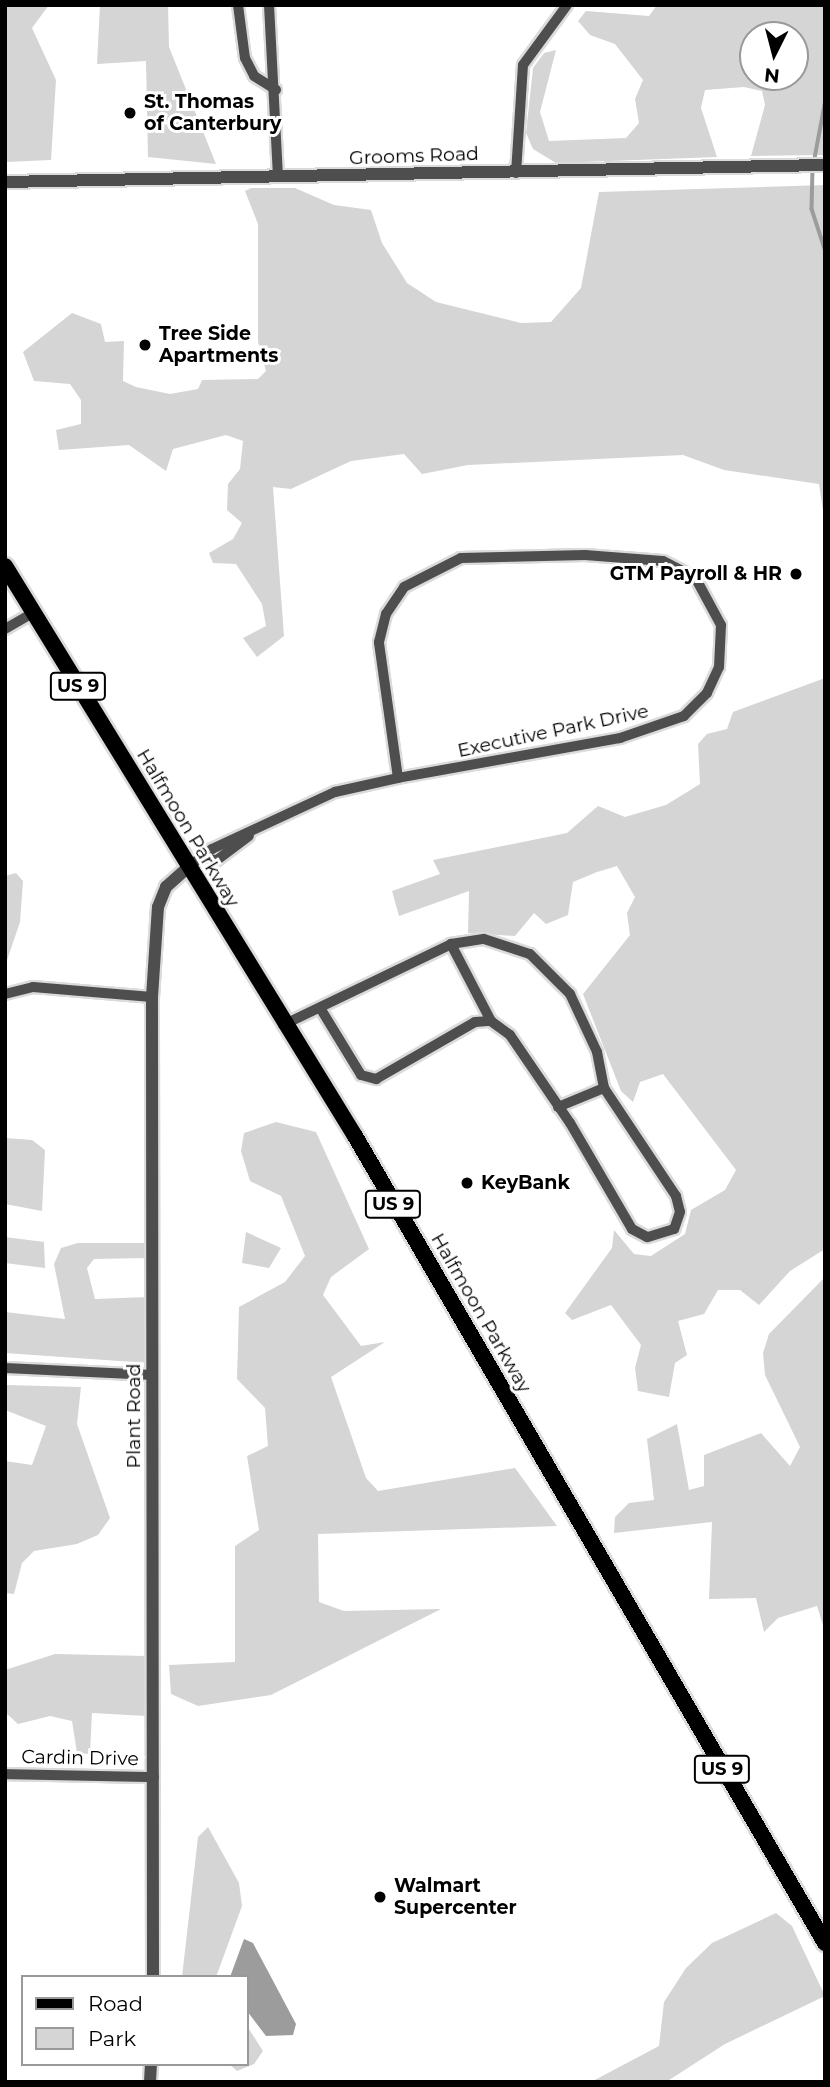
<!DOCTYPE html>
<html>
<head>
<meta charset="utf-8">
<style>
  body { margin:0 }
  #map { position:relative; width:830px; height:2087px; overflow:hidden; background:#fff; font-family:Montserrat,sans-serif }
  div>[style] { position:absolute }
  .green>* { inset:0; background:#d5d5d5 }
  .water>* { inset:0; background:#9c9c9c }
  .stream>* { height:3.5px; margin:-1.75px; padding:0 1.75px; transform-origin:1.75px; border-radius:1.75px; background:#9c9c9c }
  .roads { filter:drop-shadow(2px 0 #dbdbdb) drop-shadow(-2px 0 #dbdbdb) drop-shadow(0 2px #dbdbdb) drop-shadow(0 -2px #dbdbdb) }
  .minor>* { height:10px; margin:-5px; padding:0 5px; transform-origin:5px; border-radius:5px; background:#4e4e4e }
  .tertiary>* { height:12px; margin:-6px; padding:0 6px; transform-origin:6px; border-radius:6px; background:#4e4e4e }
  .primary>* { height:16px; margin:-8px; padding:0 8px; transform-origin:8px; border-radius:8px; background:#000 }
  .dots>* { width:19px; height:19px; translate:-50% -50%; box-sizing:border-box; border:4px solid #fff; border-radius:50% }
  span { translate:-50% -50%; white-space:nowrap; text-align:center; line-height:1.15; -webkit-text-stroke:6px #fff; paint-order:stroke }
  .shield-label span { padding:2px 5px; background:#fff; border:2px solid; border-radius:5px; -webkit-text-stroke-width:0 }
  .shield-label { font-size:18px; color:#000; font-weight:700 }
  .poi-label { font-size:19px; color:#000; font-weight:700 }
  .left { translate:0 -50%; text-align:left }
  .right { translate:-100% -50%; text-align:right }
  .street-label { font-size:19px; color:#000 }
  .frame { position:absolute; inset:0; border:7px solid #000; pointer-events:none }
  .legend { position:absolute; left:21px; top:1975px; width:228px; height:91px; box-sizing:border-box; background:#fff; border:2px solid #999; margin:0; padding:9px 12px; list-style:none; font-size:21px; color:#000 }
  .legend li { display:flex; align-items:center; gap:14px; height:35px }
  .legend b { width:35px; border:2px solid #999 }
  .north { position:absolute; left:739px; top:21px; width:70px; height:70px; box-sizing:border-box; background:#fff; border:2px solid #999; border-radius:50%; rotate:186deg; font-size:19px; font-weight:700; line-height:28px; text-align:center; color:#000 }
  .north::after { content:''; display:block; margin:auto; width:24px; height:32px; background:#000; clip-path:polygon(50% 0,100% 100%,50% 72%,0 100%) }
</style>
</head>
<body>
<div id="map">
  <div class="green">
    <i style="clip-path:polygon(5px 5px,49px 5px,32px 28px,56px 80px,51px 160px,5px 162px)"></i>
    <i style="clip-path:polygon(100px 5px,168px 5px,169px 47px,216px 164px,148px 157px,146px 61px,97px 64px)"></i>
    <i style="clip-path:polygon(evenodd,657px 5px,825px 5px,825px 155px,751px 156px,765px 105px,762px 91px,744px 87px,705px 90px,701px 108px,717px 157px,556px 163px,533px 149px,526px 133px,533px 68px,544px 53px,556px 50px,540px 112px,549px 141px,626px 138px,639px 123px,635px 99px,643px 80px,615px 44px,590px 35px,578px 21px,586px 11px,649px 16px,657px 5px,753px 35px,795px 35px,795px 77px,753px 77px,753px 35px)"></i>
    <i style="clip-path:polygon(825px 185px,825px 524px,819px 484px,724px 470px,683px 455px,468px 465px,422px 474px,404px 454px,351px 461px,291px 489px,273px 487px,284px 636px,257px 657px,243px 638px,266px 626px,262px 604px,236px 564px,213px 563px,209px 553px,233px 539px,242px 523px,227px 510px,228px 484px,240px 469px,243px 441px,226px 435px,173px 449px,166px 471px,129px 445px,59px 450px,56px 430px,81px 424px,81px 400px,70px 384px,34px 381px,23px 352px,72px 313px,101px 324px,105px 342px,124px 341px,123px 381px,136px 387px,170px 394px,198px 389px,202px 380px,258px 379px,266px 371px,258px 342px,258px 224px,245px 191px,251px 188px,295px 188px,334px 205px,371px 210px,382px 243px,407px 283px,436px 302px,521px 323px,551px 322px,581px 288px,599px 192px)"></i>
    <i style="clip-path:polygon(825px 678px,825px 1249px,790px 1271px,759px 1305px,740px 1290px,718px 1290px,704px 1314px,678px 1321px,687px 1355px,675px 1363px,669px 1397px,638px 1391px,635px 1368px,641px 1345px,611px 1305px,572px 1320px,565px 1313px,612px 1248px,614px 1230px,634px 1254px,651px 1256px,685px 1234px,691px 1210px,725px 1190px,736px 1170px,663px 1074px,640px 1082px,633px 1102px,621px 1091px,583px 994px,630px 935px,627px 913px,635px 897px,617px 866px,597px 872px,573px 882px,568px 915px,546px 924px,534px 913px,515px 936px,468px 933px,469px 891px,399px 916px,392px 891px,440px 874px,433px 860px,567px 833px,598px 806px,625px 817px,666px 805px,700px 784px,698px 744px,707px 734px,727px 729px,733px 712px)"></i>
    <i style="clip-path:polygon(16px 873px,23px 881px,20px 922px,5px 966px,5px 876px)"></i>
    <i style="clip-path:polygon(276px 1122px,316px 1132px,369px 1249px,331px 1277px,323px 1295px,361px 1346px,385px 1342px,331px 1377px,366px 1478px,378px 1491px,515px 1468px,557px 1526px,318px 1534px,319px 1602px,344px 1611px,441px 1609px,271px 1695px,198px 1706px,171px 1694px,169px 1665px,235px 1662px,235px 1546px,259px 1530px,247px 1456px,268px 1446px,265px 1408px,237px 1379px,239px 1307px,285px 1282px,305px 1256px,281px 1196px,250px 1181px,241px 1151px,244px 1133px)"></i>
    <i style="clip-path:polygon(5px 1138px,32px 1140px,45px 1150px,42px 1211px,5px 1204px)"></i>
    <i style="clip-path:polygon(246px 1232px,281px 1248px,269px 1268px,242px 1263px)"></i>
    <i style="clip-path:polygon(5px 1237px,44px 1242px,45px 1268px,5px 1263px)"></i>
    <i style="clip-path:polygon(78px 1243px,146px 1243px,146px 1258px,94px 1259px,87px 1268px,95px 1299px,147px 1297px,148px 1363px,5px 1353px,5px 1312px,65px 1319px,54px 1264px,61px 1248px)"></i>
    <i style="clip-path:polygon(825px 1277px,825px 1632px,817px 1606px,778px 1618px,764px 1632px,756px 1598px,709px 1599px,712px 1522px,614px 1533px,615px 1517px,629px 1503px,654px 1500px,647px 1439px,677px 1424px,689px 1490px,704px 1486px,704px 1455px,761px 1433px,790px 1466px,800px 1447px,765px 1375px,763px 1353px,769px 1334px)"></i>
    <i style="clip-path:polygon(5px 1385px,81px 1387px,77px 1424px,110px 1518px,98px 1535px,77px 1544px,34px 1551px,22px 1563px,14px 1594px,5px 1593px,5px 1461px,32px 1465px,46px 1426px,5px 1410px)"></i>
    <i style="clip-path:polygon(55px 1654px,147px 1656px,146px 1716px,92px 1713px,90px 1754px,77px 1753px,72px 1721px,50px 1716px,18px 1724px,5px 1712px,5px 1670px)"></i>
    <i style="clip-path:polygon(208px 1827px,239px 1883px,242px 1906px,216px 1977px,182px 1977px,198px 1837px)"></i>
    <i style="clip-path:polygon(776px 1913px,792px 1926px,825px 1996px,725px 2044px,666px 2082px,591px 2082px,659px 2046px,664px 2002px,686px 1968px,712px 1943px)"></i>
    <i style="clip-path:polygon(247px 2026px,263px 2051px,254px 2064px,237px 2071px,229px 2064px,247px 2064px)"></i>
  </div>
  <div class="water">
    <i style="clip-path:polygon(244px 1939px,253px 1943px,296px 2024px,293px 2035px,266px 2036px,247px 2011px,247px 1977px,230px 1977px)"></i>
  </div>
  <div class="stream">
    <i style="left:814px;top:161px;width:60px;rotate:-79.4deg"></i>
    <i style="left:813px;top:169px;width:40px;rotate:91.4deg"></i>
    <i style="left:812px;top:209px;width:42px;rotate:72deg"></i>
  </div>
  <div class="roads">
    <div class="minor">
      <i style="left:238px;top:5px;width:53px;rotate:82.5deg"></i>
      <i style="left:245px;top:58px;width:20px;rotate:63deg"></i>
      <i style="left:254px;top:76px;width:26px;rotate:32deg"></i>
      <i style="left:269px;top:5px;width:172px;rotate:87deg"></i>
      <i style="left:516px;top:173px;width:108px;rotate:-86.3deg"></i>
      <i style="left:523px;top:65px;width:74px;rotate:-53.7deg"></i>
      <i style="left:585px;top:555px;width:78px;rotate:4.4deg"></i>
      <i style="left:663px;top:561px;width:36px;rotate:27deg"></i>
      <i style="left:695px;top:577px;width:55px;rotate:61.6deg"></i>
      <i style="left:721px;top:625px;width:42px;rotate:92.7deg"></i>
      <i style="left:719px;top:667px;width:29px;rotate:115deg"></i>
      <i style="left:707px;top:693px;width:33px;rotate:135deg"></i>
      <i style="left:684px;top:716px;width:68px;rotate:161deg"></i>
      <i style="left:620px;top:738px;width:226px;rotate:169.8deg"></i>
      <i style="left:398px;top:778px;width:137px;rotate:-98deg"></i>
      <i style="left:379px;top:642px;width:29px;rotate:-76deg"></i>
      <i style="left:386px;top:614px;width:32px;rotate:-56deg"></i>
      <i style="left:404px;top:587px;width:64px;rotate:-27deg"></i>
      <i style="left:461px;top:558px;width:124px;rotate:-1.4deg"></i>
      <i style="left:5px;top:629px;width:34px;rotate:-30deg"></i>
      <i style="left:204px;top:859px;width:13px;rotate:4deg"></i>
      <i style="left:217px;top:860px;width:40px;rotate:-37deg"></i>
      <i style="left:188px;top:867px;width:30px;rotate:-37deg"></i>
      <i style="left:212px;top:849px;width:136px;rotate:-24.9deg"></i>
      <i style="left:335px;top:792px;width:65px;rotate:-12.5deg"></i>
      <i style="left:5px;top:994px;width:29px;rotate:-14deg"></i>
      <i style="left:33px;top:987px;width:119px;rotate:4.8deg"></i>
      <i style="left:322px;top:1011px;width:75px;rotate:58.6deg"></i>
      <i style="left:361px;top:1075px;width:16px;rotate:15deg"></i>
      <i style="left:376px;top:1079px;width:114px;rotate:-29.9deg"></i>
      <i style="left:475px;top:1022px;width:16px;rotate:-4deg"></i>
      <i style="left:283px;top:1025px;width:187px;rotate:-25.7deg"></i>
      <i style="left:451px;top:944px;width:33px;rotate:-9deg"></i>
      <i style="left:484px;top:939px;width:48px;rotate:18.1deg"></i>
      <i style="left:530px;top:954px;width:57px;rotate:45deg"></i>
      <i style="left:570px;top:994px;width:64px;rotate:65deg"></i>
      <i style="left:597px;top:1052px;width:37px;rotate:79deg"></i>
      <i style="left:604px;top:1088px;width:130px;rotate:56.3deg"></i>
      <i style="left:676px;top:1196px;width:16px;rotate:76deg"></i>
      <i style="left:680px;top:1212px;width:18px;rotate:109deg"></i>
      <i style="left:674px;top:1229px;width:28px;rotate:163deg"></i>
      <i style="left:647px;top:1237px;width:17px;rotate:-152deg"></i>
      <i style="left:632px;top:1229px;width:123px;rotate:-120.3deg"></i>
      <i style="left:570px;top:1123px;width:107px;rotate:-124.3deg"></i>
      <i style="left:510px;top:1035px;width:24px;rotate:-144deg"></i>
      <i style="left:491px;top:1021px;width:87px;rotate:-117.5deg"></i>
      <i style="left:558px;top:1107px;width:50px;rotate:-22.4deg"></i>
      <i style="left:5px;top:1368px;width:148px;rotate:2.7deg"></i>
      <i style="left:5px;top:1774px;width:149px;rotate:1.2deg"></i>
    </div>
    <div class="tertiary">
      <i style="left:5px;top:182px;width:820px;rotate:-1.19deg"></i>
      <i style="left:153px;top:1977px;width:980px;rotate:-90.06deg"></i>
      <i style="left:152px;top:997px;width:90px;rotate:-86.2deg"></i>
      <i style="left:158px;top:907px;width:22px;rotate:-68deg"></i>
      <i style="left:166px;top:887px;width:30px;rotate:-42deg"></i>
      <i style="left:150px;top:2082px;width:18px;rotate:-87deg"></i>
    </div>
    <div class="primary">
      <i style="left:5px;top:566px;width:669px;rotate:58.45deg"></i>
      <i style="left:355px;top:1136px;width:934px;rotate:59.78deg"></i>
    </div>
  </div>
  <div class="dots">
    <i style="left:130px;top:113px;background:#000"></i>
    <i style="left:145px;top:345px;background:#000"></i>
    <i style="left:796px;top:574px;background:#000"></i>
    <i style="left:467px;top:1183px;background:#000"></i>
    <i style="left:380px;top:1897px;background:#000"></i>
  </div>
  <div class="shield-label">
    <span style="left:78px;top:686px">US 9</span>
    <span style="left:393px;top:1204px">US 9</span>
    <span style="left:722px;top:1769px">US 9</span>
  </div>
  <div class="poi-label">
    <span class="left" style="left:144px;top:113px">St. Thomas<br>of Canterbury</span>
    <span class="left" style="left:159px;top:345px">Tree Side<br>Apartments</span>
    <span class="right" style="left:782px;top:574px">GTM Payroll &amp; HR</span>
    <span class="left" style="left:481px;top:1183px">KeyBank</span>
    <span class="left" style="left:394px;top:1897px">Walmart<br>Supercenter</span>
  </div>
  <div class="street-label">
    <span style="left:414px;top:156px;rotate:-2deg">Grooms Road</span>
    <span style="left:553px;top:731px;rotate:-12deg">Executive Park Drive</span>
    <span style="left:188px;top:828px;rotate:59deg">Halfmoon Parkway</span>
    <span style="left:481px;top:1313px;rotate:60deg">Halfmoon Parkway</span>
    <span style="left:134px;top:1416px;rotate:-90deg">Plant Road</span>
    <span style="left:80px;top:1758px;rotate:1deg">Cardin Drive</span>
  </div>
  <div class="frame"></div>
  <ul class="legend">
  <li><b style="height:9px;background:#000"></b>Road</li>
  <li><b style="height:19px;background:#d5d5d5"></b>Park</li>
  </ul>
  <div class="north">N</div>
</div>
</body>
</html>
